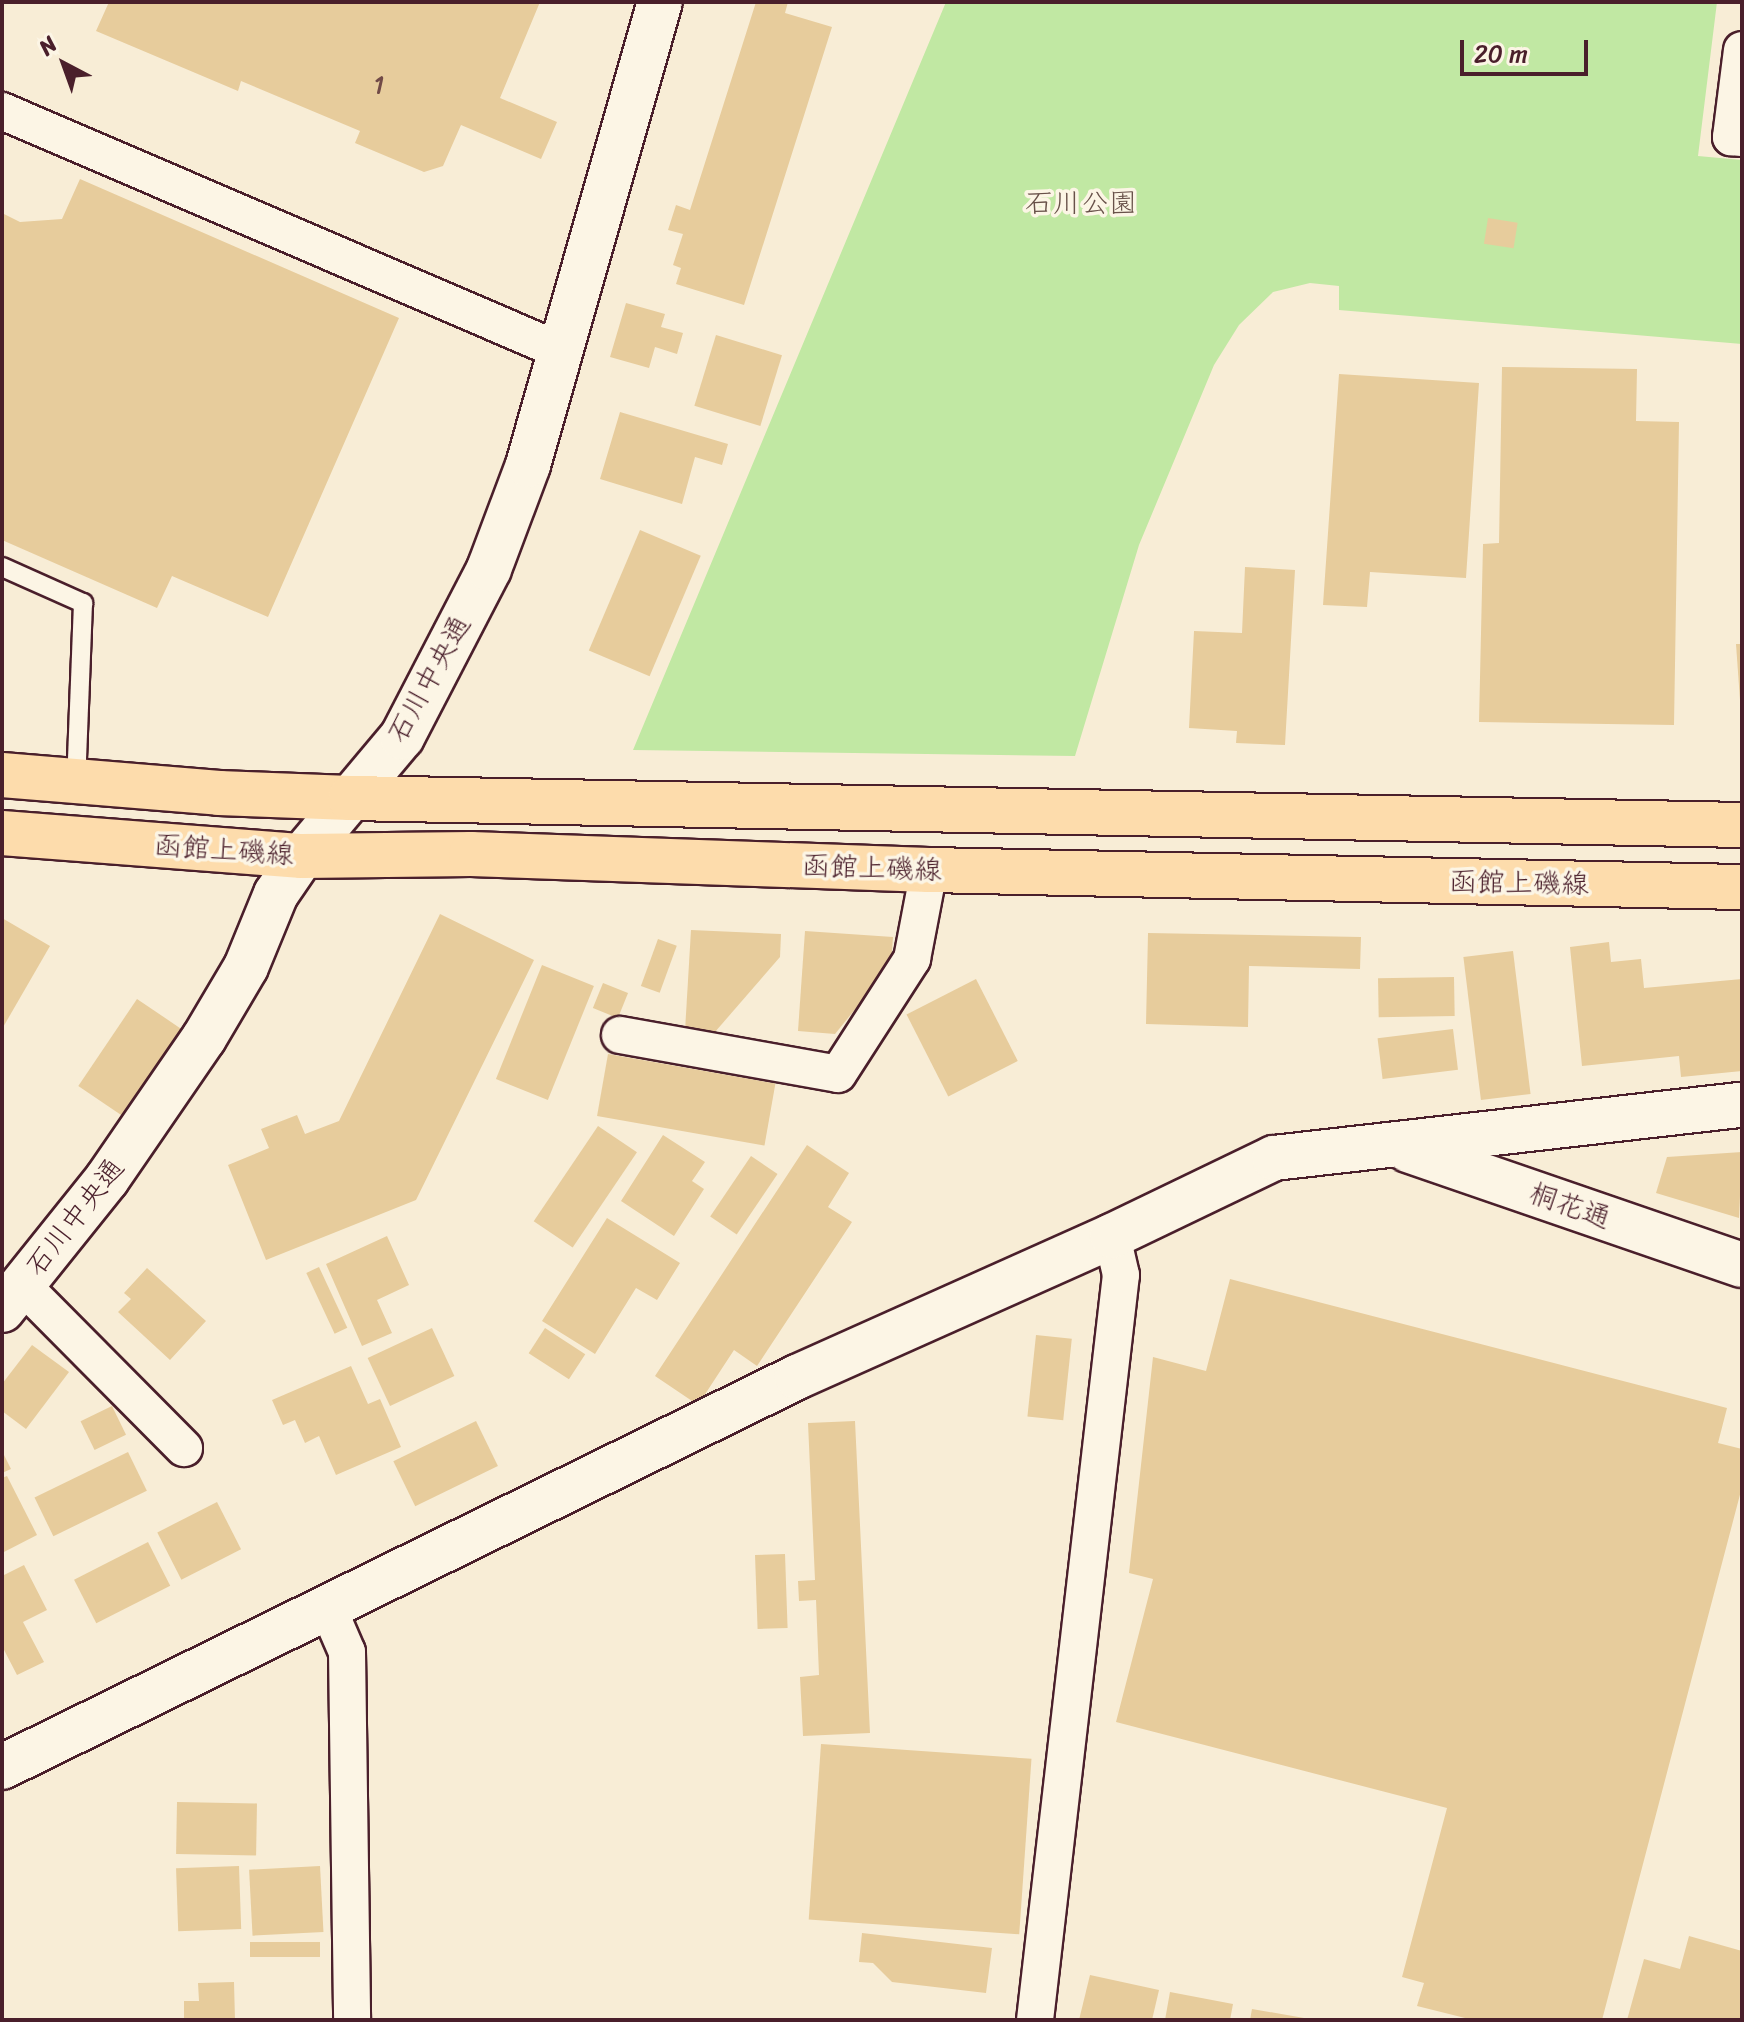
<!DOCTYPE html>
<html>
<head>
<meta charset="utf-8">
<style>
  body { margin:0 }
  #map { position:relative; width:1744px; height:2022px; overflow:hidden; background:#f8edd6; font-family:Sriracha,"Klee One",sans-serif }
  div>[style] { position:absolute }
  .green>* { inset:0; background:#c1e8a3 }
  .building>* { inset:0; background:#e7cc9c; transform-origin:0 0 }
  .roads { filter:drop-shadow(2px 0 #4a1f2b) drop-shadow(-2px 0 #4a1f2b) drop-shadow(0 2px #4a1f2b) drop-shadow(0 -2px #4a1f2b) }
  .service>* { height:18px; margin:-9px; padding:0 9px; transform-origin:9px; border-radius:9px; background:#fcf5e5 }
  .minor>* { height:36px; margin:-18px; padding:0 18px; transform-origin:18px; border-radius:18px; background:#fcf5e5 }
  .tertiary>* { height:44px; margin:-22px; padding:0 22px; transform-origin:22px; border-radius:22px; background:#fcf5e5 }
  .primary>* { height:44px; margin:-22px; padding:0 22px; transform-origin:22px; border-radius:22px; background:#fddcac }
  span { translate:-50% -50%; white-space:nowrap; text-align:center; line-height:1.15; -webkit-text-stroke:7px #fcf5e5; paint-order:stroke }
  .number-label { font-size:24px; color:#714a47 }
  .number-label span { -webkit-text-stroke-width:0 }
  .park-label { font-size:28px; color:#685149 }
  .street-label { font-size:28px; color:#4a1f2b }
  .frame { position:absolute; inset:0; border:4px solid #4a1f2b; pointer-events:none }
  .north { position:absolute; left:24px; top:24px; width:80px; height:80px; -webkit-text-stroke:6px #fcf5e5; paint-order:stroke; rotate:319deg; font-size:22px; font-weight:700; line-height:32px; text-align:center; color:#4a1f2b }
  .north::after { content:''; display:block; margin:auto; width:28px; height:36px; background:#4a1f2b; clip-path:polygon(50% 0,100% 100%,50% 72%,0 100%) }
  .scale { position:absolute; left:1460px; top:40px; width:128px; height:36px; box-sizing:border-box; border:4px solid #4a1f2b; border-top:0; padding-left:10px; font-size:24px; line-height:28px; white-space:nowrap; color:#4a1f2b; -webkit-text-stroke:6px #fcf5e5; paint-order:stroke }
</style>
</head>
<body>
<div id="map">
  <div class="green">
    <i style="clip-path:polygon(946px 2px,1717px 2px,1698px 156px,1742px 160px,1742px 344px,1339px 310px,1339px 286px,1310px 283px,1273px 292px,1239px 325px,1214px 365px,1139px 545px,1075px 756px,633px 750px)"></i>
  </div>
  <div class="building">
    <i style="clip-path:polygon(109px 2px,540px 2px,500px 98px,557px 122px,541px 159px,461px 125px,443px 166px,424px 172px,355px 143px,360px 131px,241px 81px,238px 91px,96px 31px)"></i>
    <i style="clip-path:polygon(756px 2px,788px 2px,785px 13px,832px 27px,744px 305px,676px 284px,681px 268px,673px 265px,683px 234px,668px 230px,676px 205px,690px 210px)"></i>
    <i style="clip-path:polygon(80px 179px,399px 318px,268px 617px,172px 576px,157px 608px,2px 540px,2px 213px,20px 222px,62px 219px)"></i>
    <i style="left:1488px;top:218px;width:30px;height:26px;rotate:9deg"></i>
    <i style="clip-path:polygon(626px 303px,665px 314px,661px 327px,683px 333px,677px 354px,655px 347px,649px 368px,610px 357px)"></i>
    <i style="left:716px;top:335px;width:69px;height:74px;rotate:17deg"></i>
    <i style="clip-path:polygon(1502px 367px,1637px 369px,1636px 421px,1679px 422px,1674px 725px,1479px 722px,1483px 544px,1499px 543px)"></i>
    <i style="clip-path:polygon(1339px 374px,1479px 383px,1466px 578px,1370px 572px,1367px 607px,1323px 605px)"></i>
    <i style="clip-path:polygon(620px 412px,728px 444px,722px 465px,695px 457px,682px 504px,600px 479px)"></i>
    <i style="left:640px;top:530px;width:66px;height:131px;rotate:23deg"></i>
    <i style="clip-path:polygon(1245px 567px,1295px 570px,1285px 745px,1236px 743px,1237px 731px,1189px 728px,1194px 631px,1242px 633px)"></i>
    <i style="clip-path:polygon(1736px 644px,1742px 644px,1742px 700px,1740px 700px)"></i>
    <i style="clip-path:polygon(440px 914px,534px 960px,416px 1200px,266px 1260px,228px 1165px,269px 1148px,261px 1129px,297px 1115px,305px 1134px,339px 1121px)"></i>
    <i style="clip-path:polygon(2px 918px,50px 946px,2px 1029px)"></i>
    <i style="clip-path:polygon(691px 930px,781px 934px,780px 957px,715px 1032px,685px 1031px)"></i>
    <i style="clip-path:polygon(805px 931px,893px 937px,891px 965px,835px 1034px,798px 1031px)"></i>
    <i style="clip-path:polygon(1148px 933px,1361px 937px,1360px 969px,1249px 966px,1248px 1027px,1146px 1024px)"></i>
    <i style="left:658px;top:939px;width:20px;height:50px;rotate:20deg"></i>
    <i style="clip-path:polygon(1609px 942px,1611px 962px,1641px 959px,1644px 988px,1742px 979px,1742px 1071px,1681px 1077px,1679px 1056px,1582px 1066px,1570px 947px)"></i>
    <i style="left:1513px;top:951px;width:144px;height:50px;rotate:83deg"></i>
    <i style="left:542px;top:965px;width:56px;height:123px;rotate:22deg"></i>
    <i style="left:1454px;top:977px;width:39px;height:76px;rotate:89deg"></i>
    <i style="left:976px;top:979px;width:92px;height:78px;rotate:63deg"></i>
    <i style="left:603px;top:983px;width:27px;height:27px;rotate:22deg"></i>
    <i style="left:137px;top:999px;width:53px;height:105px;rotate:34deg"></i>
    <i style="left:1453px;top:1029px;width:41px;height:76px;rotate:83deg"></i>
    <i style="left:608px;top:1054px;width:170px;height:63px;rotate:10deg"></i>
    <i style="left:598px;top:1126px;width:47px;height:115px;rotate:34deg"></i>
    <i style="clip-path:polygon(663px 1135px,705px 1162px,692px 1181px,704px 1189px,674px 1236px,621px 1201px)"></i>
    <i style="clip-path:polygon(807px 1145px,849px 1173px,828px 1207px,852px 1222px,757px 1366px,734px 1350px,698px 1405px,655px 1376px)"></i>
    <i style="clip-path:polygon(1742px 1152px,1739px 1218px,1656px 1193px,1667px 1157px)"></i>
    <i style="left:751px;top:1156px;width:32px;height:73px;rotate:34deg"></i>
    <i style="clip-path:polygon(607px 1218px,680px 1263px,657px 1300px,636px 1288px,595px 1354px,542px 1321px)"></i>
    <i style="clip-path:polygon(387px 1236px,409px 1285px,377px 1300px,392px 1333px,362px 1346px,326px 1264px)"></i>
    <i style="left:319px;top:1267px;width:67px;height:14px;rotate:65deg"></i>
    <i style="clip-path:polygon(147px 1268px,206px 1321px,170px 1360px,118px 1312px,131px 1299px,124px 1293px)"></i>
    <i style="clip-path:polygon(1230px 1279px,1727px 1408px,1718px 1443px,1742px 1449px,1742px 1487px,1602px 2020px,1473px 2020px,1417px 2006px,1424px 1983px,1402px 1977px,1447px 1808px,1116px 1722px,1153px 1579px,1129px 1573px,1153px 1357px,1206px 1371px)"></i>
    <i style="left:432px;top:1328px;width:53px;height:71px;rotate:65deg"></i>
    <i style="left:545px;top:1328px;width:48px;height:30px;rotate:33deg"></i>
    <i style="left:1036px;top:1335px;width:36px;height:82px;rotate:6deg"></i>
    <i style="clip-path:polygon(32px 1345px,69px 1372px,26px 1429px,2px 1411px,2px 1384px)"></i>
    <i style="clip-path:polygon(351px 1366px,368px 1404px,380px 1399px,401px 1447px,336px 1475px,319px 1436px,305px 1443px,295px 1420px,283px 1425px,272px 1400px)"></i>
    <i style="left:112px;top:1406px;width:32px;height:35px;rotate:64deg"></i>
    <i style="left:476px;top:1421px;width:50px;height:92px;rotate:64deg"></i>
    <i style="clip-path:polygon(855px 1421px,870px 1733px,803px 1736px,800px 1677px,819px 1675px,816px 1600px,799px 1601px,798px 1581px,815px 1580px,808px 1423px)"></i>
    <i style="clip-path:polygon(2px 1451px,11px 1469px,2px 1473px)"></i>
    <i style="left:128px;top:1452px;width:43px;height:104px;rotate:64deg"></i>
    <i style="clip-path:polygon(7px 1476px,37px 1535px,2px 1553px,2px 1478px)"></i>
    <i style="left:217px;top:1502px;width:53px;height:67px;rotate:63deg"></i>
    <i style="left:148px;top:1542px;width:49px;height:83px;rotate:63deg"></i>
    <i style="left:785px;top:1554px;width:74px;height:30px;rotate:88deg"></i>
    <i style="clip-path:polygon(24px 1565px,47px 1610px,23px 1622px,44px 1662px,17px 1675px,2px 1646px,2px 1576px)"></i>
    <i style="left:821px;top:1744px;width:211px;height:176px;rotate:4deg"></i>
    <i style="left:177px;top:1802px;width:80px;height:52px;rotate:1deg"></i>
    <i style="left:239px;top:1866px;width:63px;height:63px;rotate:88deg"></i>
    <i style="left:320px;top:1866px;width:66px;height:71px;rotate:87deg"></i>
    <i style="clip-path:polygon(862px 1933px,992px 1948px,986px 1993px,892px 1982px,873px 1963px,859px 1962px)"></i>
    <i style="clip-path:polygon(1689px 1936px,1742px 1951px,1742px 2020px,1627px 2020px,1644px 1959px,1680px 1969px)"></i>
    <i style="left:250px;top:1942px;width:70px;height:15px"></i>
    <i style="clip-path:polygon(1090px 1975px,1159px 1990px,1152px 2020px,1079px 2020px)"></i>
    <i style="clip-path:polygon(234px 1982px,235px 2020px,184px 2020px,184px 2001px,199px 2001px,198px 1983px)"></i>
    <i style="clip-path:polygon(1170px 1992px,1233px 2004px,1230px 2020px,1165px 2020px)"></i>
    <i style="clip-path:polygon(1252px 2009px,1304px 2018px,1304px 2020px,1250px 2020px)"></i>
  </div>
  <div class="roads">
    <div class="service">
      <i style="left:2px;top:567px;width:89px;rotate:24deg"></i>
      <i style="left:83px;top:603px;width:179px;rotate:92.2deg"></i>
    </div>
    <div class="minor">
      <i style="left:1742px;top:50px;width:88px;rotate:97.2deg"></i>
      <i style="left:1731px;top:137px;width:11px;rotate:5deg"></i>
      <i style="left:2px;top:111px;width:608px;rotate:23.24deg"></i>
      <i style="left:620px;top:1035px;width:221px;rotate:10.1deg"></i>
      <i style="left:838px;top:1074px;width:137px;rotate:-57.2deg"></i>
      <i style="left:912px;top:959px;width:91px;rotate:-79.2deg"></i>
      <i style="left:22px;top:1285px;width:230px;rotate:45.2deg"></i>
      <i style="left:328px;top:1608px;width:48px;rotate:66.6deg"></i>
      <i style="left:347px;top:1652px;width:368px;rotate:89.2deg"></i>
      <i style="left:1035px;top:2020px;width:750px;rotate:-83.42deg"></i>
      <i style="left:1121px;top:1275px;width:40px;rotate:-103deg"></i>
    </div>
    <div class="tertiary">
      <i style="left:1408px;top:1150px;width:353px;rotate:19deg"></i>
      <i style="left:2px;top:1310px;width:168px;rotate:-51.3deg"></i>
      <i style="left:107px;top:1179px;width:171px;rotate:-55.5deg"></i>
      <i style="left:204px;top:1038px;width:82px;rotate:-59.4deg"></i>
      <i style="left:246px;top:967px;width:79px;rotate:-67.7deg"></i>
      <i style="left:276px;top:894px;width:46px;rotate:-55.6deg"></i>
      <i style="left:302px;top:856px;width:155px;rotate:-50deg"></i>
      <i style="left:402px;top:737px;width:189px;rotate:-62.6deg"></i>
      <i style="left:489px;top:569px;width:111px;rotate:-69.4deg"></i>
      <i style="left:528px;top:465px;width:481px;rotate:-74.1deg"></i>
      <i style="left:2px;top:1767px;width:886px;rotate:-26.13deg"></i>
      <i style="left:797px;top:1377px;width:345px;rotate:-24.1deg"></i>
      <i style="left:1112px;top:1236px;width:180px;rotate:-25.7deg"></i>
      <i style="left:1274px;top:1158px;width:471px;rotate:-6.5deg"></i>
    </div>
    <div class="primary">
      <i style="left:2px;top:775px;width:218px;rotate:4.7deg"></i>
      <i style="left:219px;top:793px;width:131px;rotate:2.2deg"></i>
      <i style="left:350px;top:798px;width:1392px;rotate:1.11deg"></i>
      <i style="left:2px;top:833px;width:301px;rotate:4.4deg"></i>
      <i style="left:302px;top:856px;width:169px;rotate:-0.7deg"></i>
      <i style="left:471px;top:854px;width:458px;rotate:2deg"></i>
      <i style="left:929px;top:870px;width:813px;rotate:1.2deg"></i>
    </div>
  </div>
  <div class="number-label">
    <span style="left:379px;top:86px">1</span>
  </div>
  <div class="park-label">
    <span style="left:1081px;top:203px">石川公園</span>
  </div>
  <div class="street-label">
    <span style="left:429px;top:679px;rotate:-61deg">石川中央通</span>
    <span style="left:224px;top:850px;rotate:4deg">函館上磯線</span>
    <span style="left:872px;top:868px;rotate:2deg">函館上磯線</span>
    <span style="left:1519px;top:883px;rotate:1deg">函館上磯線</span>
    <span style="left:1570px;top:1206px;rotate:19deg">桐花通</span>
    <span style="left:75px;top:1217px;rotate:-52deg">石川中央通</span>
  </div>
  <div class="frame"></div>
  <div class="north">N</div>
  <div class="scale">20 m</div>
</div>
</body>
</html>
